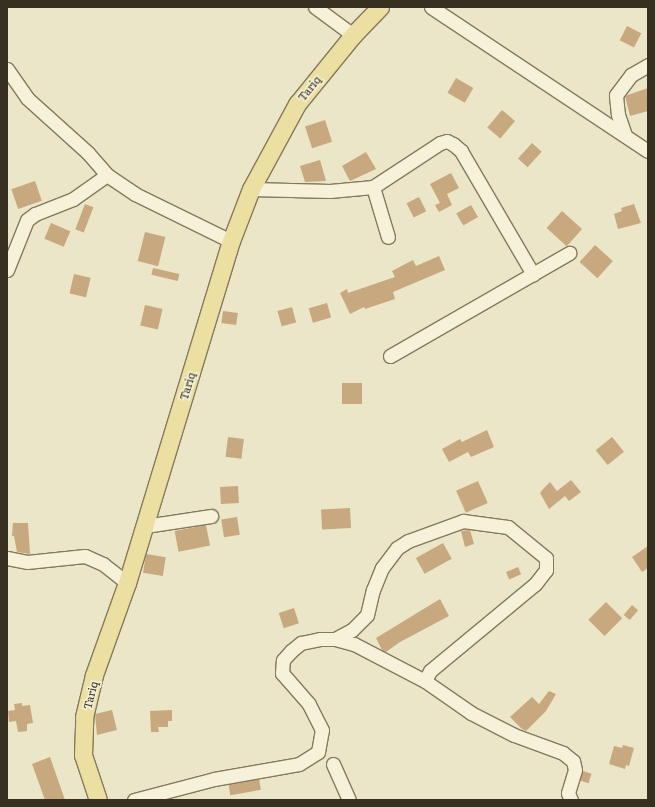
<!DOCTYPE html>
<html>
<head>
<meta charset="utf-8">
<style>
  body { margin:0 }
  #map { position:relative; width:655px; height:807px; overflow:hidden; background:#ebe6c7; font-family:Literata,serif }
  div>[style] { position:absolute }
  .building>* { inset:0; background:#c7a87f; transform-origin:0 0 }
  .roads { filter:drop-shadow(1px 0 #85795d) drop-shadow(-1px 0 #85795d) drop-shadow(0 1px #85795d) drop-shadow(0 -1px #85795d) }
  .minor>* { height:13px; margin:-6.5px; padding:0 6.5px; transform-origin:6.5px; border-radius:6.5px; background:#f6f2d9 }
  .major>* { height:17px; margin:-8.5px; padding:0 8.5px; transform-origin:8.5px; border-radius:8.5px; background:#ebe0a1 }
  span { translate:-50% -50%; white-space:nowrap; text-align:center; line-height:1.15; -webkit-text-stroke:3.5px #f3efd6; paint-order:stroke }
  .street-label { font-size:11px; color:#372f20 }
  .frame { position:absolute; inset:0; border:8px solid #372f20; pointer-events:none }
</style>
</head>
<body>
<div id="map">
  <div class="building">
    <i style="left:627px;top:26px;width:16px;height:16px;rotate:27deg"></i>
    <i style="left:456px;top:78px;width:20px;height:17px;rotate:30deg"></i>
    <i style="clip-path:polygon(648px 88px,648px 111px,630px 116px,625px 96px)"></i>
    <i style="left:502px;top:110px;width:17px;height:23px;rotate:40deg"></i>
    <i style="left:325px;top:120px;width:23px;height:21px;rotate:72deg"></i>
    <i style="left:532px;top:143px;width:13px;height:21px;rotate:42deg"></i>
    <i style="clip-path:polygon(366px 152px,376px 169px,350px 181px,342px 166px)"></i>
    <i style="clip-path:polygon(320px 160px,326px 181px,305px 182px,300px 166px)"></i>
    <i style="clip-path:polygon(451px 173px,459px 188px,447px 194px,452px 205px,439px 212px,435px 205px,440px 203px,430px 184px)"></i>
    <i style="left:35px;top:181px;width:21px;height:25px;rotate:71deg"></i>
    <i style="left:419px;top:197px;width:16px;height:14px;rotate:63deg"></i>
    <i style="left:85px;top:204px;width:9px;height:27px;rotate:21deg"></i>
    <i style="clip-path:polygon(634px 204px,641px 223px,618px 229px,614px 214px,622px 211px,621px 208px)"></i>
    <i style="left:471px;top:205px;width:14px;height:17px;rotate:60deg"></i>
    <i style="left:562px;top:211px;width:27px;height:23px;rotate:42deg"></i>
    <i style="left:51px;top:223px;width:21px;height:17px;rotate:23deg"></i>
    <i style="left:145px;top:232px;width:21px;height:30px;rotate:14deg"></i>
    <i style="left:595px;top:245px;width:24px;height:23px;rotate:42deg"></i>
    <i style="clip-path:polygon(439px 256px,445px 270px,393px 292px,395px 299px,365px 309px,364px 307px,350px 314px,340px 293px,347px 289px,348px 293px,395px 277px,392px 271px,413px 260px,416px 266px)"></i>
    <i style="left:153px;top:268px;width:27px;height:7px;rotate:13deg"></i>
    <i style="left:74px;top:274px;width:17px;height:20px;rotate:13deg"></i>
    <i style="left:327px;top:303px;width:15px;height:19px;rotate:74deg"></i>
    <i style="left:145px;top:305px;width:18px;height:21px;rotate:13deg"></i>
    <i style="left:292px;top:307px;width:16px;height:15px;rotate:75deg"></i>
    <i style="left:223px;top:311px;width:15px;height:12px;rotate:8deg"></i>
    <i style="left:342px;top:383px;width:20px;height:21px"></i>
    <i style="clip-path:polygon(487px 430px,494px 447px,471px 457px,468px 452px,449px 462px,442px 449px,460px 439px,462px 442px)"></i>
    <i style="left:228px;top:437px;width:16px;height:20px;rotate:7deg"></i>
    <i style="left:612px;top:437px;width:19px;height:21px;rotate:51deg"></i>
    <i style="clip-path:polygon(571px 480px,581px 492px,569px 501px,565px 496px,549px 509px,540px 493px,544px 488px,550px 482px,557px 491px)"></i>
    <i style="left:478px;top:481px;width:24px;height:24px;rotate:66deg"></i>
    <i style="left:238px;top:486px;width:17px;height:18px;rotate:87deg"></i>
    <i style="left:350px;top:508px;width:20px;height:29px;rotate:87deg"></i>
    <i style="left:237px;top:517px;width:18px;height:16px;rotate:81deg"></i>
    <i style="clip-path:polygon(13px 523px,28px 523px,30px 554px,17px 552px,14px 536px,12px 536px)"></i>
    <i style="left:206px;top:525px;width:21px;height:32px;rotate:79deg"></i>
    <i style="clip-path:polygon(470px 530px,474px 544px,465px 547px,461px 531px)"></i>
    <i style="left:443px;top:543px;width:18px;height:31px;rotate:61deg"></i>
    <i style="clip-path:polygon(648px 546px,648px 568px,642px 572px,632px 557px)"></i>
    <i style="left:146px;top:554px;width:20px;height:19px;rotate:9deg"></i>
    <i style="left:518px;top:567px;width:8px;height:13px;rotate:67deg"></i>
    <i style="clip-path:polygon(440px 599px,449px 616px,400px 642px,386px 652px,382px 650px,376px 638px)"></i>
    <i style="left:606px;top:602px;width:23px;height:25px;rotate:45deg"></i>
    <i style="left:632px;top:605px;width:8px;height:13px;rotate:40deg"></i>
    <i style="left:294px;top:608px;width:16px;height:16px;rotate:72deg"></i>
    <i style="clip-path:polygon(549px 691px,556px 694px,546px 711px,526px 731px,522px 729px,510px 717px,532px 697px,539px 704px)"></i>
    <i style="clip-path:polygon(22px 703px,22px 706px,30px 705px,33px 723px,27px 724px,27px 731px,18px 732px,16px 721px,9px 722px,8px 711px,15px 710px,14px 704px)"></i>
    <i style="clip-path:polygon(112px 710px,117px 730px,97px 735px,95px 714px)"></i>
    <i style="clip-path:polygon(172px 710px,172px 721px,168px 721px,168px 727px,158px 727px,159px 732px,151px 732px,150px 711px)"></i>
    <i style="clip-path:polygon(623px 745px,634px 748px,629px 766px,626px 765px,625px 769px,609px 764px,614px 746px,622px 748px)"></i>
    <i style="clip-path:polygon(50px 757px,65px 800px,45px 800px,32px 764px)"></i>
    <i style="left:583px;top:771px;width:9px;height:10px;rotate:18deg"></i>
    <i style="left:259px;top:779px;width:11px;height:31px;rotate:80deg"></i>
  </div>
  <div class="roads">
    <div class="minor">
      <i style="left:315px;top:7px;width:47px;rotate:36.4deg"></i>
      <i style="left:431px;top:7px;width:260px;rotate:33.6deg"></i>
      <i style="left:7px;top:69px;width:35px;rotate:55deg"></i>
      <i style="left:27px;top:98px;width:82px;rotate:42deg"></i>
      <i style="left:88px;top:153px;width:29px;rotate:49deg"></i>
      <i style="left:107px;top:175px;width:34px;rotate:34deg"></i>
      <i style="left:135px;top:194px;width:107px;rotate:26.1deg"></i>
      <i style="left:625px;top:135px;width:21px;rotate:-109deg"></i>
      <i style="left:618px;top:115px;width:20px;rotate:-96deg"></i>
      <i style="left:616px;top:95px;width:25px;rotate:-53deg"></i>
      <i style="left:631px;top:75px;width:20px;rotate:-30deg"></i>
      <i style="left:373px;top:187px;width:80px;rotate:-33.3deg"></i>
      <i style="left:440px;top:143px;width:7px;rotate:-16deg"></i>
      <i style="left:447px;top:141px;width:7px;rotate:27deg"></i>
      <i style="left:453px;top:144px;width:11px;rotate:41deg"></i>
      <i style="left:461px;top:151px;width:143px;rotate:59.7deg"></i>
      <i style="left:251px;top:189px;width:79px;rotate:1.5deg"></i>
      <i style="left:330px;top:191px;width:43px;rotate:-5.3deg"></i>
      <i style="left:373px;top:187px;width:52px;rotate:73.3deg"></i>
      <i style="left:7px;top:270px;width:54px;rotate:-68.2deg"></i>
      <i style="left:27px;top:220px;width:10px;rotate:-37deg"></i>
      <i style="left:35px;top:214px;width:41px;rotate:-21.5deg"></i>
      <i style="left:73px;top:199px;width:42px;rotate:-35.2deg"></i>
      <i style="left:390px;top:356px;width:207px;rotate:-29.9deg"></i>
      <i style="left:145px;top:526px;width:67px;rotate:-8.6deg"></i>
      <i style="left:7px;top:558px;width:20px;rotate:11deg"></i>
      <i style="left:27px;top:562px;width:58px;rotate:-5.9deg"></i>
      <i style="left:85px;top:556px;width:20px;rotate:24deg"></i>
      <i style="left:103px;top:564px;width:31px;rotate:38deg"></i>
      <i style="left:335px;top:639px;width:19px;rotate:-28deg"></i>
      <i style="left:352px;top:630px;width:21px;rotate:-45deg"></i>
      <i style="left:367px;top:615px;width:26px;rotate:-77deg"></i>
      <i style="left:373px;top:590px;width:24px;rotate:-68deg"></i>
      <i style="left:382px;top:568px;width:25px;rotate:-53deg"></i>
      <i style="left:397px;top:548px;width:13px;rotate:-32deg"></i>
      <i style="left:408px;top:541px;width:59px;rotate:-20deg"></i>
      <i style="left:463px;top:521px;width:45px;rotate:7.6deg"></i>
      <i style="left:508px;top:527px;width:49px;rotate:39.2deg"></i>
      <i style="left:546px;top:558px;width:12px;rotate:90deg"></i>
      <i style="left:546px;top:570px;width:18px;rotate:128deg"></i>
      <i style="left:535px;top:584px;width:136px;rotate:140.4deg"></i>
      <i style="left:430px;top:671px;width:11px;rotate:117deg"></i>
      <i style="left:333px;top:764px;width:39px;rotate:66deg"></i>
      <i style="left:134px;top:800px;width:83px;rotate:-14.7deg"></i>
      <i style="left:214px;top:779px;width:86px;rotate:-10deg"></i>
      <i style="left:299px;top:764px;width:22px;rotate:-32deg"></i>
      <i style="left:318px;top:752px;width:22px;rotate:-80deg"></i>
      <i style="left:322px;top:730px;width:29px;rotate:-117deg"></i>
      <i style="left:309px;top:704px;width:41px;rotate:-131.1deg"></i>
      <i style="left:282px;top:673px;width:13px;rotate:-86deg"></i>
      <i style="left:283px;top:660px;width:12px;rotate:-48deg"></i>
      <i style="left:291px;top:651px;width:13px;rotate:-39deg"></i>
      <i style="left:301px;top:643px;width:19px;rotate:-12deg"></i>
      <i style="left:320px;top:639px;width:15px"></i>
      <i style="left:335px;top:639px;width:20px;rotate:15deg"></i>
      <i style="left:354px;top:644px;width:80px;rotate:27.5deg"></i>
      <i style="left:425px;top:681px;width:56px;rotate:34.8deg"></i>
      <i style="left:471px;top:713px;width:48px;rotate:27.1deg"></i>
      <i style="left:514px;top:735px;width:52px;rotate:20.2deg"></i>
      <i style="left:563px;top:753px;width:13px;rotate:39deg"></i>
      <i style="left:573px;top:761px;width:9px;rotate:77deg"></i>
      <i style="left:575px;top:770px;width:24px;rotate:107deg"></i>
      <i style="left:568px;top:793px;width:8px;rotate:67deg"></i>
    </div>
    <div class="major">
      <i style="left:98px;top:800px;width:47px;rotate:-108.4deg"></i>
      <i style="left:83px;top:755px;width:38px;rotate:-88deg"></i>
      <i style="left:84px;top:717px;width:43px;rotate:-76.6deg"></i>
      <i style="left:94px;top:675px;width:98px;rotate:-70.3deg"></i>
      <i style="left:127px;top:583px;width:357px;rotate:-73.1deg"></i>
      <i style="left:231px;top:241px;width:56px;rotate:-69deg"></i>
      <i style="left:251px;top:189px;width:97px;rotate:-61.6deg"></i>
      <i style="left:297px;top:104px;width:89px;rotate:-50.9deg"></i>
      <i style="left:353px;top:35px;width:39px;rotate:-46deg"></i>
    </div>
  </div>
  <div class="street-label">
    <span style="left:309px;top:88px;rotate:-51deg">Tariq</span>
    <span style="left:187px;top:386px;rotate:-73deg">Tariq</span>
    <span style="left:90px;top:695px;rotate:-76deg">Tariq</span>
  </div>
  <div class="frame"></div>
</div>
</body>
</html>
